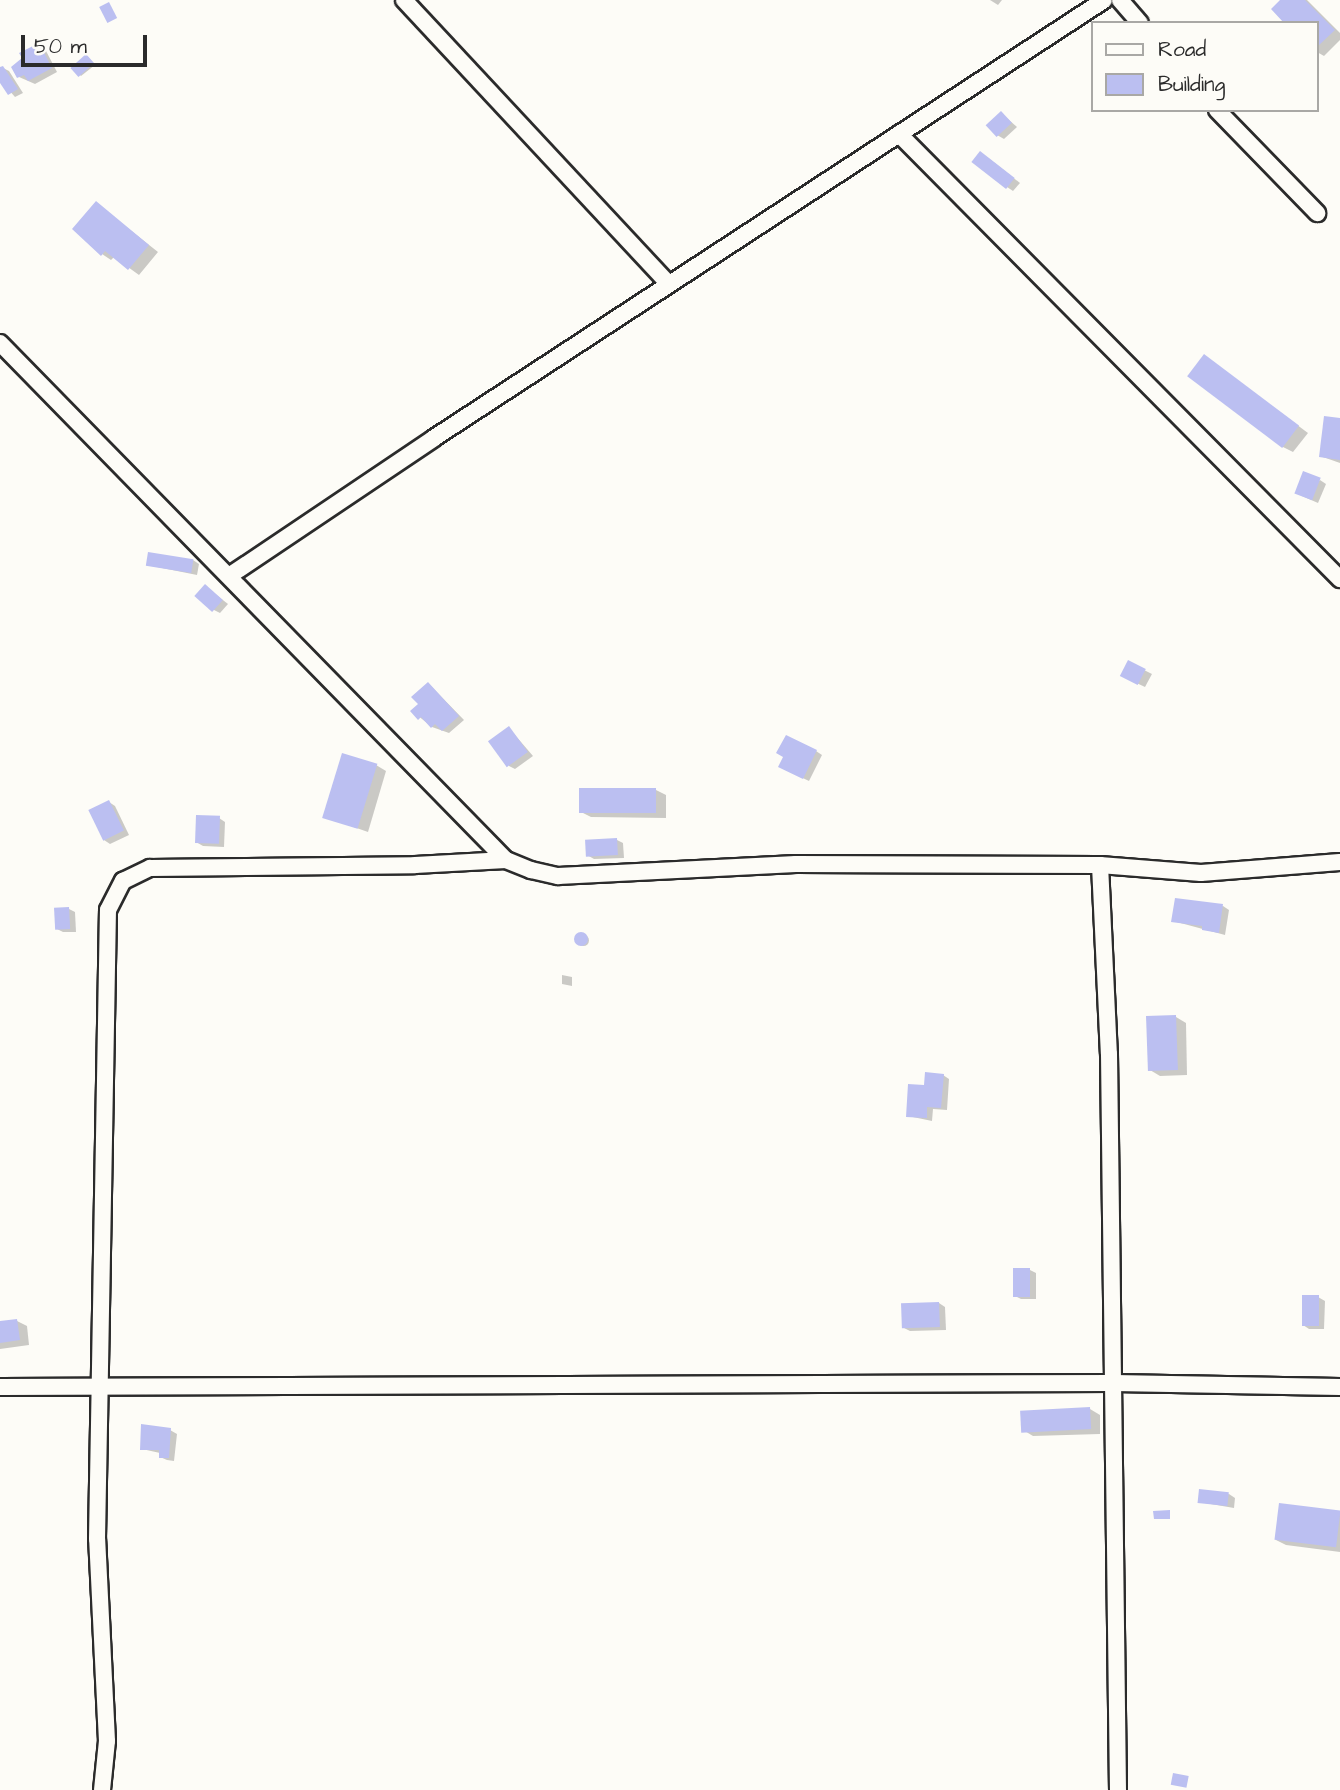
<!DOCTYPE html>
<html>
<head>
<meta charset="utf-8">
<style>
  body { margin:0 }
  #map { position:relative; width:1340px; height:1790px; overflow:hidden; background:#fdfcf7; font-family:"Architects Daughter",sans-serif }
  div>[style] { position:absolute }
  .shadow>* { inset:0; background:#0003 }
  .round { border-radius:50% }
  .building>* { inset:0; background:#bbbff1; transform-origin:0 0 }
  .roads { filter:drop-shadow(2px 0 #2b2b2b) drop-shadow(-2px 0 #2b2b2b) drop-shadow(0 2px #2b2b2b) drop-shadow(0 -2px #2b2b2b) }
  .street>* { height:16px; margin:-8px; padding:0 8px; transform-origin:8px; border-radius:8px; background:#fdfcf7 }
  span { translate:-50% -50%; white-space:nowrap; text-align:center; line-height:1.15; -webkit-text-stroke:5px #fdfcf7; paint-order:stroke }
  .legend { position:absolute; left:1091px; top:21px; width:228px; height:91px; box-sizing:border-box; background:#fdfcf7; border:2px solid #a9a8a5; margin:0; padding:9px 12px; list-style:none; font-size:21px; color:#2b2b2b }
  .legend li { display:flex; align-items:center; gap:14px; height:35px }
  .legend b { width:35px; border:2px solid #a9a8a5 }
  .scale { position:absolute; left:21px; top:35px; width:126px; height:32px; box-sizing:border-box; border:4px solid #2b2b2b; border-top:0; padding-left:9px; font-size:21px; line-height:24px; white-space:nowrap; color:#2b2b2b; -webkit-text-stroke:5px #fdfcf7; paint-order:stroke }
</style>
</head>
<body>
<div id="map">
  <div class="shadow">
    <i style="clip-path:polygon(990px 0,1002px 0,998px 5px)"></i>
    <i style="clip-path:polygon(1283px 0,1307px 0,1340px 33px,1340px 40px,1324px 56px,1317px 52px,1317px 23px)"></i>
    <i style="clip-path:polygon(39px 45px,45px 49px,57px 72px,35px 84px,19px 77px)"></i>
    <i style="clip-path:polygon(87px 56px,95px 65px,81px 76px,72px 68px)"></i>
    <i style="clip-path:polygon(3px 68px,9px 71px,23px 93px,15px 97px,0 80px)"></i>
    <i style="clip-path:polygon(1001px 113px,1017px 127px,1004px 139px,997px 135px)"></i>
    <i style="clip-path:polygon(987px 157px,1020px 183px,1013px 191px,1007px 187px)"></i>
    <i style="clip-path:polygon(96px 203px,158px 252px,139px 275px,114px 257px,111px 260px,102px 254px)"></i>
    <i style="clip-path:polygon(1204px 356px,1308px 433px,1293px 452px,1283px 447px)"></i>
    <i style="clip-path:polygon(1340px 419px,1340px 463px,1320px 456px)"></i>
    <i style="clip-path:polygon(1320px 480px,1326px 484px,1318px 503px,1302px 496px)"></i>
    <i style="clip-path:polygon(193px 560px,199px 564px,197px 575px,147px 565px)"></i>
    <i style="clip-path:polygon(205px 586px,228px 604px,220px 613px,214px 610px)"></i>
    <i style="clip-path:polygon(1128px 662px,1152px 674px,1145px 687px,1128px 679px)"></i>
    <i style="clip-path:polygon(429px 684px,464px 720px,449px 733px,432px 727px,412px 711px,420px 704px)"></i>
    <i style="clip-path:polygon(509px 728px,533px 756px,515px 769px,509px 766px)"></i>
    <i style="clip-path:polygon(816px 751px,822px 755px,809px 781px,786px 770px)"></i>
    <i style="clip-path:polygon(376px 765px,386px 771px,368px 832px,325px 817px)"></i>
    <i style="clip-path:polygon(656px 790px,666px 795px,666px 818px,591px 817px,581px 812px)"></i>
    <i style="clip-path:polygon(109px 802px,115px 806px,129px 835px,110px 844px,104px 840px)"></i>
    <i style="clip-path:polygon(219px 818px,225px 822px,224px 847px,203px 846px,196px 842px)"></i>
    <i style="clip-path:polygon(617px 840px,623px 843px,624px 858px,594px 859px,587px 855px)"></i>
    <i style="clip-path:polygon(1223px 906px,1229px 910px,1225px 935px,1173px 921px)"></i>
    <i style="clip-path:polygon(69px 909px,75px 912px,76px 932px,63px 932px,57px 929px)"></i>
    <i class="round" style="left:577.5px;top:934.5px;width:11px;height:11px"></i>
    <i style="clip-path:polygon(562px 975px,572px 977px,572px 986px,562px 984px)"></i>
    <i style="clip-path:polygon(1176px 1017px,1186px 1023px,1187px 1075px,1160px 1076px,1150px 1070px)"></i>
    <i style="clip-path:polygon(943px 1075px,949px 1079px,947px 1110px,933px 1109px,932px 1121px,908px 1116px,925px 1087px)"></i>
    <i style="clip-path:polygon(1030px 1270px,1036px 1273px,1036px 1299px,1021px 1299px,1015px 1296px)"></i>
    <i style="clip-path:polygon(1318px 1297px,1325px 1301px,1324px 1329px,1309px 1329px,1303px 1325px)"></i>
    <i style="clip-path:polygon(939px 1303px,945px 1307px,946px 1330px,910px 1331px,904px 1328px)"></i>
    <i style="clip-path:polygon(17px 1321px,27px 1326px,29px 1345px,0 1349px,0 1323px)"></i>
    <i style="clip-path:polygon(1090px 1409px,1100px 1415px,1100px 1434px,1033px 1436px,1023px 1430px)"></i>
    <i style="clip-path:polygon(170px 1430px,177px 1434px,174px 1461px,167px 1460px,160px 1457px,160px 1453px,142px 1449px)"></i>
    <i style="clip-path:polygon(1229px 1494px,1235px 1498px,1234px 1508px,1199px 1502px)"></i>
    <i style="clip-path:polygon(1340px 1513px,1340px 1552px,1286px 1545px,1276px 1540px)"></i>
  </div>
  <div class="building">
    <i style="clip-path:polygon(1280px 0,1305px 0,1335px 30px,1317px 47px,1317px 23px,1284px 23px,1271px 9px)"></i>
    <i style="left:109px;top:2px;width:18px;height:11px;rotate:63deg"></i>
    <i style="clip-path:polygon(39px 43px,52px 68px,28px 81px,24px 75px,17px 78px,11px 67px,22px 58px,19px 53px)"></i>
    <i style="left:86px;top:54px;width:12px;height:21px;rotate:48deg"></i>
    <i style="clip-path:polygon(3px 66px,18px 89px,8px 95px,0 83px,0 67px)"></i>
    <i style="left:1001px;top:111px;width:16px;height:21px;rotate:47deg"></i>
    <i style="left:980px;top:151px;width:44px;height:14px;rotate:38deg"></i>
    <i style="clip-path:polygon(96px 201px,149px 245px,128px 270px,105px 251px,101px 256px,72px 229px)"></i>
    <i style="left:1204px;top:354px;width:119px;height:28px;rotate:37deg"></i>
    <i style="clip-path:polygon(1324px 416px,1340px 418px,1340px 460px,1319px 457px)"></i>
    <i style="left:1303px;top:471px;width:19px;height:24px;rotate:21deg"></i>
    <i style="left:148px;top:552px;width:46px;height:14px;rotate:9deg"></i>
    <i style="left:205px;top:584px;width:24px;height:16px;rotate:42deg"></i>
    <i style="left:1128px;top:660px;width:20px;height:18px;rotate:27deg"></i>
    <i style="clip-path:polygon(428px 682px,459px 716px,442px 731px,435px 724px,431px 728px,421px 717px,418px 720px,410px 711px,418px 704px,411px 697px)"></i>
    <i style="left:509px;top:726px;width:32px;height:26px;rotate:54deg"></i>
    <i style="clip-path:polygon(786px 735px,817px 750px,803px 779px,778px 767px,783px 757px,776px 753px)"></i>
    <i style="left:342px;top:753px;width:37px;height:68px;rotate:17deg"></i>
    <i style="left:579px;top:788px;width:77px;height:25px"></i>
    <i style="left:109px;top:800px;width:34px;height:23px;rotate:64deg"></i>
    <i style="left:196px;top:815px;width:24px;height:28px;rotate:2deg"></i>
    <i style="left:617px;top:838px;width:17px;height:32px;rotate:87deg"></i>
    <i style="clip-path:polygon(1175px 898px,1223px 904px,1219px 933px,1202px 930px,1202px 926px,1171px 922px)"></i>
    <i style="left:69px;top:907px;width:22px;height:15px;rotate:87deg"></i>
    <i class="round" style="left:574px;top:932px;width:14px;height:14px"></i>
    <i style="left:1176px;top:1015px;width:55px;height:30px;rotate:88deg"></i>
    <i style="clip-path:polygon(925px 1072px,944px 1074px,941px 1108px,927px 1107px,927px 1118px,906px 1117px,908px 1084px,924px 1085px)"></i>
    <i style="left:1013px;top:1268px;width:17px;height:29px"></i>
    <i style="left:1302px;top:1295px;width:17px;height:31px"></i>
    <i style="left:939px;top:1302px;width:25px;height:38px;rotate:88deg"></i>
    <i style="clip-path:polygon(17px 1319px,20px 1340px,0 1343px,0 1321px)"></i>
    <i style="left:1090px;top:1407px;width:22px;height:70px;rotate:87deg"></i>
    <i style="clip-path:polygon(141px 1424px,171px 1428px,169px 1458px,159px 1458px,159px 1450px,140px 1450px)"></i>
    <i style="left:1199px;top:1489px;width:30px;height:14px;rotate:6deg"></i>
    <i style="left:1279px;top:1503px;width:62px;height:37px;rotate:7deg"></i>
    <i style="clip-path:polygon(1170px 1510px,1170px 1519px,1154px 1519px,1153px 1511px)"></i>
    <i style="left:1173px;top:1773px;width:16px;height:12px;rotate:11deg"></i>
  </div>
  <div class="roads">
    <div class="street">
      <i style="left:404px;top:0;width:388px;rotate:47deg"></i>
      <i style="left:1120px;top:0;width:30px;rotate:49deg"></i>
      <i style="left:1217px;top:110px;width:144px;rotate:45.8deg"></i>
      <i style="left:899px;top:134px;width:627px;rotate:45.26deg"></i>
      <i style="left:0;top:343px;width:723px;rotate:45.62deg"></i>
      <i style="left:506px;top:860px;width:27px;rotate:22deg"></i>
      <i style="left:531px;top:870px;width:28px;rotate:13deg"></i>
      <i style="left:558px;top:876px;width:238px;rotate:-2.9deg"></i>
      <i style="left:796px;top:864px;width:304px;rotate:0.2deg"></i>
      <i style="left:1100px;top:865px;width:101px;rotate:4.5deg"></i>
      <i style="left:1201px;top:873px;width:139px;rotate:-4.5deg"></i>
      <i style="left:229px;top:576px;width:247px;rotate:-33.9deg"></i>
      <i style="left:434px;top:438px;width:800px;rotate:-33.17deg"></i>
      <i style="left:1100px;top:865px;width:189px;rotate:87.3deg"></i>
      <i style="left:1109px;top:1054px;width:736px;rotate:89.3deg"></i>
      <i style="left:0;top:1387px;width:1114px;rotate:-0.21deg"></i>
      <i style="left:1114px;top:1383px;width:226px;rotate:1deg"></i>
      <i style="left:102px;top:1790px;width:49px;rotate:-84.2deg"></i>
      <i style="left:107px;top:1741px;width:202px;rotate:-92.8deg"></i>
      <i style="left:97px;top:1539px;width:629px;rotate:-89deg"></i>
      <i style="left:108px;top:910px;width:33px;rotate:-63deg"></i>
      <i style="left:123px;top:881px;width:30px;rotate:-26deg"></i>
      <i style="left:150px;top:868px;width:265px;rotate:-0.6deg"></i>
      <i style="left:415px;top:865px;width:91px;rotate:-3.1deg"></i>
    </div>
  </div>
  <ul class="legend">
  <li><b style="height:9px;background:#fdfcf7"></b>Road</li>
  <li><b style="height:19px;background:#bbbff1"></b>Building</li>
  </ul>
  <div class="scale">50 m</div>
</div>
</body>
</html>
